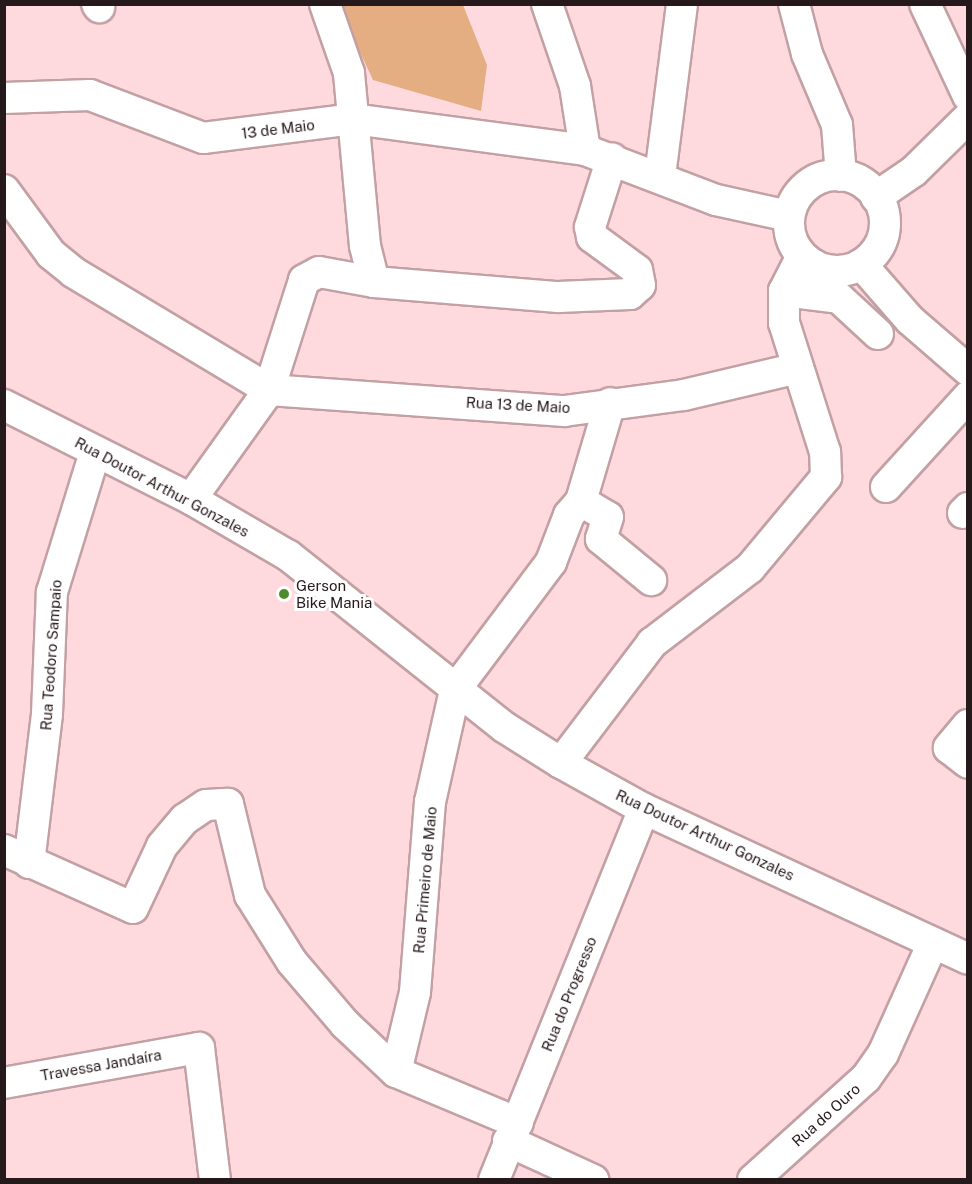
<!DOCTYPE html>
<html>
<head>
<meta charset="utf-8">
<style>
  body { margin:0 }
  #map { position:relative; width:972px; height:1184px; overflow:hidden; background:#fedadf; font-family:"Public Sans",sans-serif }
  div>[style] { position:absolute }
  .green>* { inset:0; background:#e4ae82 }
  .roads { filter:drop-shadow(2px 0 #c2a0a4) drop-shadow(-2px 0 #c2a0a4) drop-shadow(0 2px #c2a0a4) drop-shadow(0 -2px #c2a0a4) }
  .minor>* { height:30px; margin:-15px; padding:0 15px; transform-origin:15px; border-radius:15px; background:#fff }
  .minor>.ring { margin:-15px; padding:0; box-sizing:content-box; background:none; border:30px solid #fff; border-radius:50% }
  .dots>* { width:16px; height:16px; translate:-50% -50%; box-sizing:border-box; border:3px solid #fff; border-radius:50% }
  span { translate:-50% -50%; white-space:nowrap; text-align:center; line-height:1.15; -webkit-text-stroke:6px #fff; paint-order:stroke }
  .street-label { font-size:15px; color:#26191b }
  .poi-label { font-size:15px; color:#26191b }
  .left { translate:0 -50%; text-align:left }
  .frame { position:absolute; inset:0; border:6px solid #26191b; pointer-events:none }
</style>
</head>
<body>
<div id="map">
  <div class="green">
    <i style="clip-path:polygon(338px 5px,463px 5px,487px 65px,481px 111px,373px 80px)"></i>
  </div>
  <div class="roads">
    <div class="minor">
      <i style="left:97px;top:4px;width:4px;rotate:56deg"></i>
      <i style="left:547px;top:4px;width:87px;rotate:71.1deg"></i>
      <i style="left:575px;top:86px;width:65px;rotate:81.1deg"></i>
      <i style="left:794px;top:4px;width:52px;rotate:75.4deg"></i>
      <i style="left:807px;top:54px;width:77px;rotate:67.1deg"></i>
      <i style="left:837px;top:125px;width:51px;rotate:85.5deg"></i>
      <i style="left:925px;top:4px;width:102px;rotate:64.9deg"></i>
      <i style="left:4px;top:98px;width:86px;rotate:-2deg"></i>
      <i style="left:90px;top:95px;width:121px;rotate:20.8deg"></i>
      <i style="left:203px;top:138px;width:151px;rotate:-7.2deg"></i>
      <i style="left:353px;top:119px;width:234px;rotate:7.6deg"></i>
      <i style="left:585px;top:150px;width:140px;rotate:20.9deg"></i>
      <i style="left:716px;top:200px;width:75px;rotate:12.4deg"></i>
      <i class="ring" style="left:789px;top:175px;width:66px;height:66px"></i>
      <i style="left:660px;top:176px;width:173px;rotate:-82.7deg"></i>
      <i style="left:4px;top:190px;width:79px;rotate:53.7deg"></i>
      <i style="left:51px;top:254px;width:28px;rotate:39deg"></i>
      <i style="left:73px;top:272px;width:229px;rotate:31deg"></i>
      <i style="left:269px;top:390px;width:296px;rotate:4.1deg"></i>
      <i style="left:564px;top:411px;width:121px;rotate:-7.6deg"></i>
      <i style="left:684px;top:395px;width:117px;rotate:-13.3deg"></i>
      <i style="left:876px;top:197px;width:46px;rotate:-34.4deg"></i>
      <i style="left:914px;top:171px;width:76px;rotate:-44.5deg"></i>
      <i style="left:862px;top:265px;width:73px;rotate:48.9deg"></i>
      <i style="left:910px;top:320px;width:77px;rotate:40.8deg"></i>
      <i style="left:374px;top:282px;width:185px;rotate:4.7deg"></i>
      <i style="left:558px;top:297px;width:72px;rotate:-2.4deg"></i>
      <i style="left:630px;top:294px;width:13px;rotate:-42deg"></i>
      <i style="left:640px;top:285px;width:15px;rotate:-101deg"></i>
      <i style="left:637px;top:270px;width:56px;rotate:-143.7deg"></i>
      <i style="left:592px;top:237px;width:10px;rotate:-101deg"></i>
      <i style="left:590px;top:227px;width:72px;rotate:-72.3deg"></i>
      <i style="left:784px;top:291px;width:55px;rotate:7.3deg"></i>
      <i style="left:839px;top:298px;width:53px;rotate:42.7deg"></i>
      <i style="left:4px;top:405px;width:209px;rotate:26.7deg"></i>
      <i style="left:191px;top:499px;width:113px;rotate:30.2deg"></i>
      <i style="left:289px;top:556px;width:275px;rotate:38.5deg"></i>
      <i style="left:504px;top:727px;width:67px;rotate:32.3deg"></i>
      <i style="left:561px;top:763px;width:95px;rotate:29deg"></i>
      <i style="left:644px;top:809px;width:357px;rotate:24.8deg"></i>
      <i style="left:886px;top:487px;width:122px;rotate:-47.7deg"></i>
      <i style="left:191px;top:499px;width:134px;rotate:-54.4deg"></i>
      <i style="left:269px;top:390px;width:115px;rotate:-72.3deg"></i>
      <i style="left:304px;top:280px;width:17px;rotate:-28deg"></i>
      <i style="left:319px;top:272px;width:56px;rotate:10.3deg"></i>
      <i style="left:374px;top:282px;width:37px;rotate:-104deg"></i>
      <i style="left:365px;top:246px;width:174px;rotate:-95.3deg"></i>
      <i style="left:349px;top:73px;width:73px;rotate:-109.2deg"></i>
      <i style="left:581px;top:501px;width:31px;rotate:31deg"></i>
      <i style="left:608px;top:517px;width:23px;rotate:108deg"></i>
      <i style="left:601px;top:539px;width:65px;rotate:39.4deg"></i>
      <i style="left:963px;top:513px;width:7px;rotate:-45deg"></i>
      <i style="left:968px;top:725px;width:30px;rotate:130deg"></i>
      <i style="left:949px;top:748px;width:24px;rotate:38deg"></i>
      <i style="left:561px;top:763px;width:151px;rotate:-52.8deg"></i>
      <i style="left:652px;top:643px;width:123px;rotate:-37.4deg"></i>
      <i style="left:750px;top:568px;width:119px;rotate:-50.1deg"></i>
      <i style="left:826px;top:477px;width:25px;rotate:-92deg"></i>
      <i style="left:825px;top:452px;width:135px;rotate:-107.6deg"></i>
      <i style="left:784px;top:323px;width:32px;rotate:-90deg"></i>
      <i style="left:784px;top:291px;width:39px;rotate:-63deg"></i>
      <i style="left:4px;top:850px;width:141px;rotate:24.2deg"></i>
      <i style="left:133px;top:908px;width:68px;rotate:-64.9deg"></i>
      <i style="left:162px;top:846px;width:35px;rotate:-50deg"></i>
      <i style="left:185px;top:819px;width:25px;rotate:-34deg"></i>
      <i style="left:206px;top:805px;width:22px;rotate:-3deg"></i>
      <i style="left:228px;top:804px;width:94px;rotate:76.4deg"></i>
      <i style="left:250px;top:895px;width:79px;rotate:57.9deg"></i>
      <i style="left:292px;top:962px;width:82px;rotate:49.5deg"></i>
      <i style="left:345px;top:1024px;width:70px;rotate:43.3deg"></i>
      <i style="left:396px;top:1072px;width:132px;rotate:22.7deg"></i>
      <i style="left:29px;top:863px;width:150px;rotate:-83.1deg"></i>
      <i style="left:47px;top:714px;width:122px;rotate:-87.7deg"></i>
      <i style="left:52px;top:592px;width:146px;rotate:-72.9deg"></i>
      <i style="left:396px;top:1072px;width:82px;rotate:-76.6deg"></i>
      <i style="left:415px;top:992px;width:191px;rotate:-85.5deg"></i>
      <i style="left:430px;top:802px;width:115px;rotate:-77.4deg"></i>
      <i style="left:455px;top:690px;width:160px;rotate:-53.1deg"></i>
      <i style="left:551px;top:562px;width:50px;rotate:-69deg"></i>
      <i style="left:569px;top:515px;width:18px;rotate:-49deg"></i>
      <i style="left:581px;top:501px;width:102px;rotate:-73.5deg"></i>
      <i style="left:4px;top:1083px;width:198px;rotate:-10.2deg"></i>
      <i style="left:199px;top:1048px;width:133px;rotate:83.1deg"></i>
      <i style="left:508px;top:1141px;width:94px;rotate:24.6deg"></i>
      <i style="left:494px;top:1180px;width:400px;rotate:-68deg"></i>
      <i style="left:753px;top:1180px;width:152px;rotate:-42.1deg"></i>
      <i style="left:866px;top:1078px;width:29px;rotate:-55deg"></i>
      <i style="left:883px;top:1054px;width:122px;rotate:-65.8deg"></i>
    </div>
  </div>
  <div class="dots">
    <i style="left:284px;top:594px;background:#4d8c2d"></i>
  </div>
  <div class="street-label">
    <span style="left:278px;top:129px;rotate:-7deg">13 de Maio</span>
    <span style="left:518px;top:405px;rotate:3deg">Rua 13 de Maio</span>
    <span style="left:162px;top:487px;rotate:28deg">Rua Doutor Arthur Gonzales</span>
    <span style="left:51px;top:655px;rotate:-86deg">Rua Teodoro Sampaio</span>
    <span style="left:705px;top:835px;rotate:25deg">Rua Doutor Arthur Gonzales</span>
    <span style="left:425px;top:880px;rotate:-85deg">Rua Primeiro de Maio</span>
    <span style="left:569px;top:994px;rotate:-68deg">Rua do Progresso</span>
    <span style="left:101px;top:1065px;rotate:-10deg">Travessa Jandaíra</span>
    <span style="left:826px;top:1115px;rotate:-42deg">Rua do Ouro</span>
  </div>
  <div class="poi-label">
    <span class="left" style="left:296px;top:594px">Gerson<br>Bike Mania</span>
  </div>
  <div class="frame"></div>
</div>
</body>
</html>
